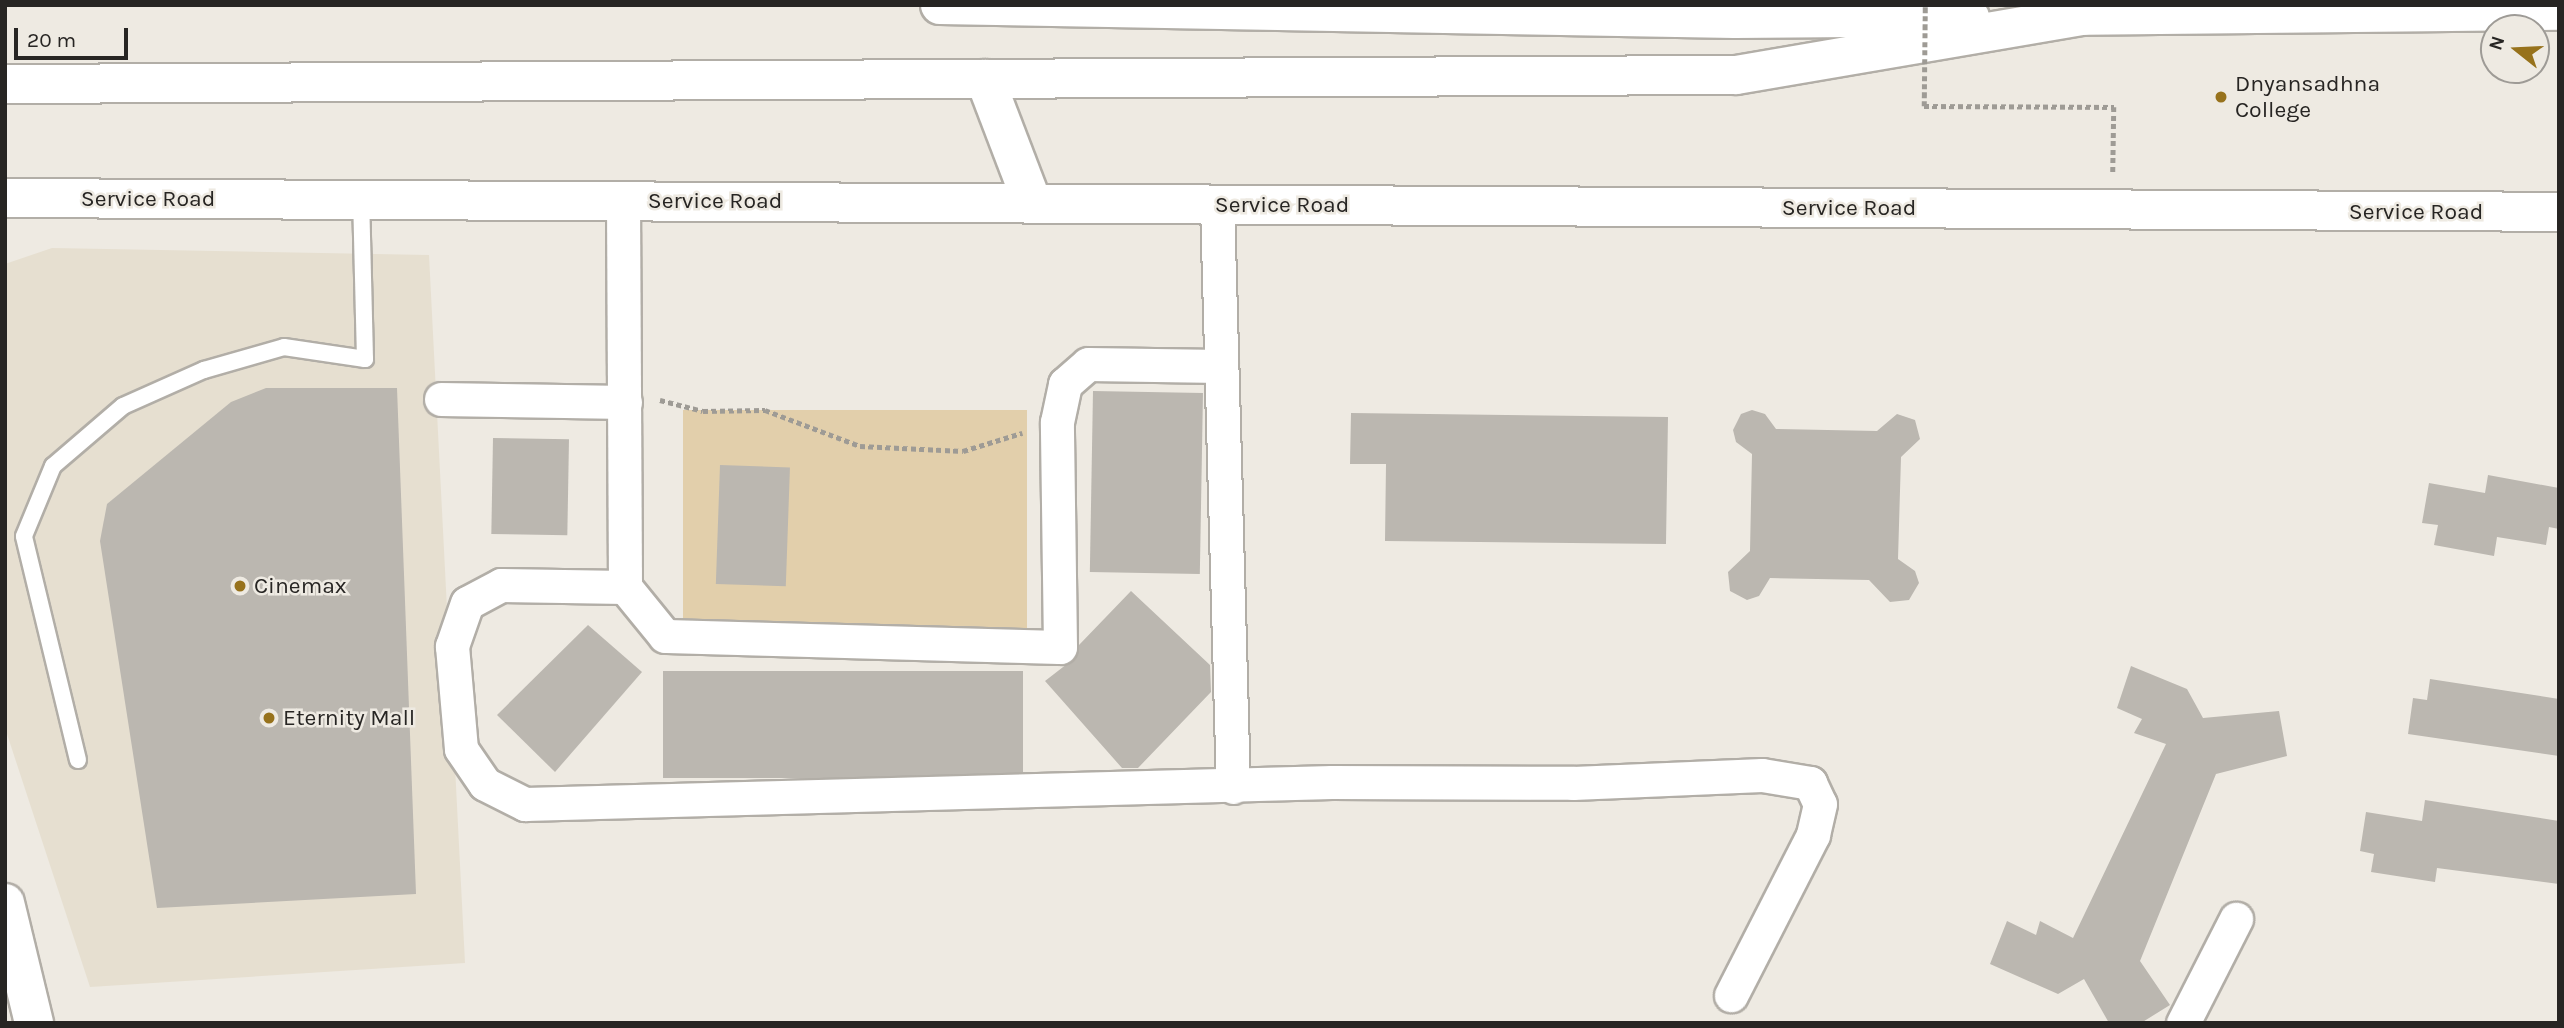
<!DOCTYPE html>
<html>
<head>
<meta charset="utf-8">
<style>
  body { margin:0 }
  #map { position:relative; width:2564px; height:1028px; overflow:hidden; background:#eeeae2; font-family:Karla,sans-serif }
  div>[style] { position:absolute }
  .built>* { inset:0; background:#e6dfd0 }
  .green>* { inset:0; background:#e2cfab; transform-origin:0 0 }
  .building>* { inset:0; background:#bbb7b0; transform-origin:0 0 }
  .path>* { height:4.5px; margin-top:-2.25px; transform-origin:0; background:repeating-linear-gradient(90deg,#9e9b95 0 5px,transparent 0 8.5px) }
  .roads { filter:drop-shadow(2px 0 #b2aea7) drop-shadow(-2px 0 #b2aea7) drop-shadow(0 2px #b2aea7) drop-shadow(0 -2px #b2aea7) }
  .service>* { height:16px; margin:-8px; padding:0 8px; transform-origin:8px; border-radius:8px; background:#fff }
  .minor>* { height:33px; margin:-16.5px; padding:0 16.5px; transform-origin:16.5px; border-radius:16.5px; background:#fff }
  .tertiary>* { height:38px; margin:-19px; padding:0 19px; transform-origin:19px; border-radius:19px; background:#fff }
  .primary>* { height:38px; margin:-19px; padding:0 19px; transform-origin:19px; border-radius:19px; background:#fff }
  .trunk>* { height:38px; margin:-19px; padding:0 19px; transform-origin:19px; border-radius:19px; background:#fff }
  .path-bridge>* { height:4.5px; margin-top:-2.25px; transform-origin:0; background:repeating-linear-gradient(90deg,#9e9b95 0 5px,transparent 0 8.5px) }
  .dots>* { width:19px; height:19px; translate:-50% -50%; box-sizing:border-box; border:4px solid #eeeae2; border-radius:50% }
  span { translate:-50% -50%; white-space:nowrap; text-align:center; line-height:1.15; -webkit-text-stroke:5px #eeeae2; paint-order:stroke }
  .poi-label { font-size:23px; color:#272523 }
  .left { translate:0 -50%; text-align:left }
  .street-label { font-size:23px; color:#272523 }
  .frame { position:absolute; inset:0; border:7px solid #272523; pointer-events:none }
  .north { position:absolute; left:2480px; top:14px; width:70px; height:70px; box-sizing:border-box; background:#eeeae2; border:2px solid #9e9b96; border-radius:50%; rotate:288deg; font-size:19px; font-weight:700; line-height:28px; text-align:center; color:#272523 }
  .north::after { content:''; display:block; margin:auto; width:24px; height:32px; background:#97721c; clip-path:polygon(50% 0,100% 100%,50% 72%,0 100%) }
  .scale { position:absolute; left:14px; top:28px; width:114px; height:32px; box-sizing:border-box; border:4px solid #272523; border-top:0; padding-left:9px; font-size:21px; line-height:24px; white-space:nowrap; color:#272523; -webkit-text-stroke:5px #eeeae2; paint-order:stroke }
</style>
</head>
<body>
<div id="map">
  <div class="built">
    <i style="clip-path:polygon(52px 248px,429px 255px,465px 963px,90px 987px,5px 728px,5px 264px)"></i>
  </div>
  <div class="green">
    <i style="left:1027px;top:410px;width:218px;height:344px;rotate:90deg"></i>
  </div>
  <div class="building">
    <i style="clip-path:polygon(266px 388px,397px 388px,416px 894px,157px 908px,100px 541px,107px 504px,231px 402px)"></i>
    <i style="left:1093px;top:391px;width:110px;height:181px;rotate:1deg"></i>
    <i style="clip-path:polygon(1752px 410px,1765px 414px,1776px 429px,1877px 431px,1897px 414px,1915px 420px,1920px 439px,1901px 457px,1898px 559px,1915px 571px,1919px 583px,1909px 600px,1890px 602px,1869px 580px,1770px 578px,1759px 596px,1747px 600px,1730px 591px,1728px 572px,1750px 551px,1752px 454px,1736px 442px,1733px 430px,1741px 414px)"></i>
    <i style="clip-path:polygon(1351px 413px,1668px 417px,1666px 544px,1385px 541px,1386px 464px,1350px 464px)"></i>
    <i style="left:493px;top:438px;width:76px;height:96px;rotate:1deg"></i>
    <i style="left:720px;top:465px;width:70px;height:119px;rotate:2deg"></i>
    <i style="clip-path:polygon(2488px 475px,2559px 488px,2559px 529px,2549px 527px,2546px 545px,2497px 537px,2494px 556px,2434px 545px,2438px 525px,2422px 523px,2429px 483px,2485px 493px)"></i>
    <i style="clip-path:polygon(1131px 591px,1210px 665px,1211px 692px,1138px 768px,1122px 768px,1045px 681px,1076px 657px,1079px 645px)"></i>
    <i style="clip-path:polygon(588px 625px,642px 672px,555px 772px,497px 715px)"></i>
    <i style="clip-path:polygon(2131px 666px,2187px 689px,2203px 718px,2279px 711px,2287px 756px,2216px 774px,2140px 961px,2170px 1005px,2141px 1023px,2109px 1023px,2084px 979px,2058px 994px,1990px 964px,2007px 921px,2036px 935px,2040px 921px,2073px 938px,2166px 744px,2134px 733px,2142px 719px,2117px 708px)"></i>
    <i style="left:663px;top:671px;width:360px;height:107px"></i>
    <i style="clip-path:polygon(2430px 679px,2559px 699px,2559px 756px,2408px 734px,2413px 698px,2427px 700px)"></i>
    <i style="clip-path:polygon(2425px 800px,2559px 821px,2559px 884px,2437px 868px,2435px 882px,2371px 872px,2374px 854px,2360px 851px,2366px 812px,2422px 821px)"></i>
  </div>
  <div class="path">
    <i style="left:1924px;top:106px;width:190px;rotate:0.3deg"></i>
    <i style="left:2114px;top:107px;width:65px;rotate:90.9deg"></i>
    <i style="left:660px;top:400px;width:44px;rotate:14.3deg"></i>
    <i style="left:703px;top:411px;width:62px;rotate:-0.9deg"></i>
    <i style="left:765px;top:410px;width:102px;rotate:20.8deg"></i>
    <i style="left:860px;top:446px;width:103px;rotate:2.8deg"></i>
    <i style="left:963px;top:451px;width:62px;rotate:-17deg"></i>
  </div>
  <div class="roads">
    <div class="service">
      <i style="left:78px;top:760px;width:230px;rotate:-103.6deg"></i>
      <i style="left:24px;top:536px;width:76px;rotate:-67.5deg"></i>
      <i style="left:53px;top:466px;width:92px;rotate:-40.6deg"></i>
      <i style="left:123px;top:406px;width:89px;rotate:-24deg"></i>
      <i style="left:204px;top:370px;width:83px;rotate:-16deg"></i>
      <i style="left:284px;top:347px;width:82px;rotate:8.4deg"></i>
      <i style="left:365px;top:359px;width:159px;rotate:-91.4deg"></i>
    </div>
    <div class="minor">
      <i style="left:623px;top:201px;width:386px;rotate:89.7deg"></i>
      <i style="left:625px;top:587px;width:124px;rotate:-179.1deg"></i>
      <i style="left:501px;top:585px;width:38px;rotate:152deg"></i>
      <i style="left:467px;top:603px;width:46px;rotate:109.2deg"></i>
      <i style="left:452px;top:646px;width:103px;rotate:85deg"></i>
      <i style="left:461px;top:749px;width:42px;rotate:55.6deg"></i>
      <i style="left:485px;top:784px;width:45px;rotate:26.6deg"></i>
      <i style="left:525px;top:804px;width:807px;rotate:-1.56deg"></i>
      <i style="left:1332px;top:782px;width:241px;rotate:0.2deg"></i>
      <i style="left:1573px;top:783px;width:189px;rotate:-2.4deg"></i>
      <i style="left:1762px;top:775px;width:49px;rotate:9.5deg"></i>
      <i style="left:1810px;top:783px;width:23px;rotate:65deg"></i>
      <i style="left:1820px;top:804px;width:32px;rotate:103deg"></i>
      <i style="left:1813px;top:835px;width:180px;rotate:117.1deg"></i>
      <i style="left:1217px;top:205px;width:582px;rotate:88.43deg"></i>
      <i style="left:441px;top:399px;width:184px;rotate:0.9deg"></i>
      <i style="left:625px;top:587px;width:63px;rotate:50.8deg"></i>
      <i style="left:665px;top:636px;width:395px;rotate:1.6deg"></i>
      <i style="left:1060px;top:647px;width:225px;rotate:-90.8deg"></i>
      <i style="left:1057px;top:422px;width:39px;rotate:-78deg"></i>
      <i style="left:1065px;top:384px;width:30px;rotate:-41deg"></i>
      <i style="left:1088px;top:364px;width:133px;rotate:0.9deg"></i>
      <i style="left:2183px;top:1023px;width:117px;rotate:-63deg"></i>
    </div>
    <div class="tertiary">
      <i style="left:985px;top:79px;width:132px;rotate:69.1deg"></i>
      <i style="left:5px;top:198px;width:2554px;rotate:0.31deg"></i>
    </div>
    <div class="primary">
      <i style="left:5px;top:903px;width:123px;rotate:76.4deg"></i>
    </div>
    <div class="trunk">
      <i style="left:940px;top:5px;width:795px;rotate:1.01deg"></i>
      <i style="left:1735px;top:19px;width:235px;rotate:-0.5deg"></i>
      <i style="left:2062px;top:16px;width:497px;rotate:-0.6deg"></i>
      <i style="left:5px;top:84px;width:1731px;rotate:-0.3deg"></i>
      <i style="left:1736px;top:75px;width:357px;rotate:-9.7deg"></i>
    </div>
  </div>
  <div class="path-bridge">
    <i style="left:1924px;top:106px;width:101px;rotate:-89.4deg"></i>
  </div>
  <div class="dots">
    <i style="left:2221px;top:97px;background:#97721c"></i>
    <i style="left:240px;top:586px;background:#97721c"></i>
    <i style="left:269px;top:718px;background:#97721c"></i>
  </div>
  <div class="poi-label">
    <span class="left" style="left:2235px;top:97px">Dnyansadhna<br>College</span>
    <span class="left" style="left:254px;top:586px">Cinemax</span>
    <span class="left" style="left:283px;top:718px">Eternity Mall</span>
  </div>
  <div class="street-label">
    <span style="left:148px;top:199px">Service Road</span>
    <span style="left:715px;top:201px">Service Road</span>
    <span style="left:1282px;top:205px">Service Road</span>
    <span style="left:1849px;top:208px">Service Road</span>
    <span style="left:2416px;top:212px">Service Road</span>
  </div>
  <div class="frame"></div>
  <div class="north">N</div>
  <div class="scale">20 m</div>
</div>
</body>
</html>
